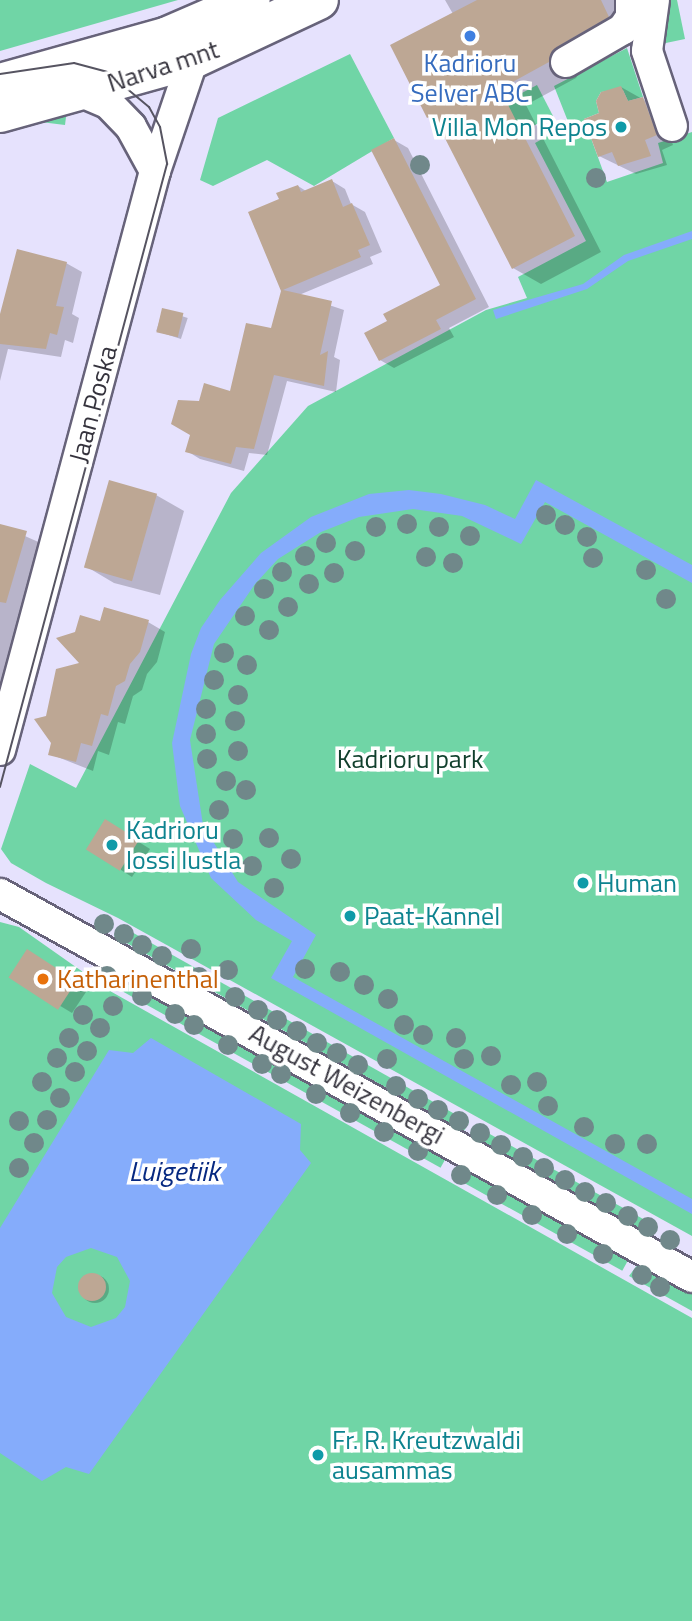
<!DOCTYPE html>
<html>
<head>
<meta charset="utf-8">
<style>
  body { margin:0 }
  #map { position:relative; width:692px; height:1621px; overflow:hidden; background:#e6e2fd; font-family:"Titillium Web",sans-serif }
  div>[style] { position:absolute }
  .green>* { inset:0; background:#70d5a6; transform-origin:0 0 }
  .water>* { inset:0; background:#85acfb }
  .shadow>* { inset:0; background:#0003; transform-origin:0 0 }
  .round { border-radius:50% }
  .building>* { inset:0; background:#bda794; transform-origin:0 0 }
  .roads { filter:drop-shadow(2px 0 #67637a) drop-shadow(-2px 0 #67637a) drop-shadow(0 2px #67637a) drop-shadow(0 -2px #67637a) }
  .minor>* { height:30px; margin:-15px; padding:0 15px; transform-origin:15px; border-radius:15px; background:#fff }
  .major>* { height:38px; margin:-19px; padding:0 19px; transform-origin:19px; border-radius:19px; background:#fff }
  .tram>* { height:2px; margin:-1px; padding:0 1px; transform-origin:1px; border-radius:1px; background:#565461 }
  .trees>* { width:20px; height:20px; margin:-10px; border-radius:50%; background:#70888a }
  .dots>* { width:19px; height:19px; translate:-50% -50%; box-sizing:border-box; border:4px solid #fff; border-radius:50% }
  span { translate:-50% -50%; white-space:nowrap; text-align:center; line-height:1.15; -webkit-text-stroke:7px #fff; paint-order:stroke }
  .shop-label { font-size:26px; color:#366cbe }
  .street-label { font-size:26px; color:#35333d }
  .culture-label { font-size:26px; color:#0d838f }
  .right { translate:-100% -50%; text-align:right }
  .left { translate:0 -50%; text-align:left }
  .park-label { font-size:26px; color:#103f2c }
  .food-label { font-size:26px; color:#c56008 }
  .water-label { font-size:28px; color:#072981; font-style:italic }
</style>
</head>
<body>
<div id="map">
  <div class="green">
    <i style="clip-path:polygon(0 0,178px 0,0 51px)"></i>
    <i style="clip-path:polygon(664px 0,677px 0,685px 39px,661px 44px)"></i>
    <i style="clip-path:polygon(627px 48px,643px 97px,628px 101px,623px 90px,601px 92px,596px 101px,599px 113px,584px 119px,607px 182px,663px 163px,658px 143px,692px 132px,692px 1236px,118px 918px,46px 883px,11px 863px,1px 849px,30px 764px,76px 788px,231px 493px,308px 406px,486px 310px,527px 298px,518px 277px,586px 241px,535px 143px,569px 124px,554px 86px)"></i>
    <i style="clip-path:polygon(350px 54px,394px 138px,314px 186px,267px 160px,213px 186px,200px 180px,218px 118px)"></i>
    <i style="clip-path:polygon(537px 85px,553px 116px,523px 131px,503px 103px)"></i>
    <i style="left:66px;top:117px;width:8px;height:68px;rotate:97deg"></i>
    <i style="clip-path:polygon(0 922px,19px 927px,110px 991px,692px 1318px,692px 1621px,0 1621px)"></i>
    <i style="clip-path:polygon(121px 926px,469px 1122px,464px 1131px,114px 936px)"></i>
    <i style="left:125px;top:978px;width:368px;height:13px;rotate:29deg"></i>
    <i style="left:479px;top:1128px;width:201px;height:11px;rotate:29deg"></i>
    <i style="left:459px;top:1163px;width:195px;height:15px;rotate:29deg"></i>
    <i style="clip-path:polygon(638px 1264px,692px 1294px,692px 1311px,629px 1276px)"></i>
  </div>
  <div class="water">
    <i style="clip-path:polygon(692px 231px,692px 239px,628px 261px,587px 289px,496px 319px,493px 310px,583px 284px,624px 255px)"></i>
    <i style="clip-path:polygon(536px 480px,692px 565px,692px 583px,545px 502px,521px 544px,462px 516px,413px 509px,359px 517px,321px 532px,278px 559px,255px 584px,214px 644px,190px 740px,203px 825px,238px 882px,316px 935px,293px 977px,692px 1199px,692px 1214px,271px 978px,292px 941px,256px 920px,211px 878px,180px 806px,172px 743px,191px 654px,201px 628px,220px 600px,261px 553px,311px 517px,369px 494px,409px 490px,441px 494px,485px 505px,515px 519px)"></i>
    <i style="clip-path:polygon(evenodd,151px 1038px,301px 1124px,300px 1150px,311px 1163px,89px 1474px,66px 1467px,42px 1481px,0 1453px,0 1228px,109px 1050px,133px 1053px,151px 1038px,91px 1248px,117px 1257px,130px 1281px,125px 1307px,116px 1318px,91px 1327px,66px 1317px,52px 1293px,57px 1267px,66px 1257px,91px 1248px)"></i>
  </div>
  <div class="shadow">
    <i style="clip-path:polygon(445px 0,619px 0,636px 33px,585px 62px,576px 78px,526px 105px,601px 252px,541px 284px,513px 268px,439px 123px,428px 117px,453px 14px)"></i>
    <i style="clip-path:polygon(621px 87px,660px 109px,673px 145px,662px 150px,667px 165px,636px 174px,599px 156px,601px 114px)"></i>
    <i style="clip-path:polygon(394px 140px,408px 148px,489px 307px,449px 328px,454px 337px,394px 368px,380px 360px,389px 322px,443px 286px)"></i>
    <i style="clip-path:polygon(332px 181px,345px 189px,351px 204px,365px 212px,382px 252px,370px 257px,373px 264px,299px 295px,344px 310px,334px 357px,340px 360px,336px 392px,287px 381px,267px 455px,249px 453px,244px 471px,200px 459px,187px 451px,201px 403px,232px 393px,273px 331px,283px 291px,281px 200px,298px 186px,306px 191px)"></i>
    <i style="clip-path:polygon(66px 263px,82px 272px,72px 314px,79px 318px,73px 343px,65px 340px,61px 357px,8px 349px,0 381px,0 316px)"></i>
    <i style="left:163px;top:310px;width:26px;height:22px;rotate:18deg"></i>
    <i style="clip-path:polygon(156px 495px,184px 511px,160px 595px,114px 583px,87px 567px)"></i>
    <i style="clip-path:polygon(0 525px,52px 548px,0 707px)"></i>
    <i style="clip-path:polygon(148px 622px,165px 632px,157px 662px,147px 674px,142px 690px,133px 696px,125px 724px,118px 722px,109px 755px,98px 751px,93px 771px,50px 754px,53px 743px,47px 717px,82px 664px,101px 623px)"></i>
    <i style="clip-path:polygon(117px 828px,150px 849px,132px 877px,121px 870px)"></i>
    <i style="clip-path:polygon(39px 958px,88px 989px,72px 1013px,12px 977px)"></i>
    <i class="round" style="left:81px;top:1275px;width:28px;height:28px"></i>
  </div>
  <div class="building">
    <i style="clip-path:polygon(477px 0,601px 0,609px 17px,557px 47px,549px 62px,500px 89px,575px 236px,512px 269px,433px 115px,427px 118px,390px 45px)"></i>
    <i style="clip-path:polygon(621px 86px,628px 101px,643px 97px,657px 135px,645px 140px,651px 156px,618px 166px,612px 152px,598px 157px,584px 119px,599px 113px,596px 101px,601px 92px)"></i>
    <i style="clip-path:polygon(394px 138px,476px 299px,436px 320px,441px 329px,379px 361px,364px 333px,387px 321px,383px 314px,440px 285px,371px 150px)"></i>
    <i style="clip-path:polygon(332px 179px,343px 207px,352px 203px,370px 245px,358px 250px,361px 257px,283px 290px,332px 301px,320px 355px,328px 351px,324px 386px,274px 375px,254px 449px,236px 447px,231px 464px,185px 452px,190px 435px,171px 424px,178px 400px,199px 401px,204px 383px,230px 391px,246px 323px,271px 328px,281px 291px,248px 212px,279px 199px,276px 193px,298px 185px,301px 192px)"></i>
    <i style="clip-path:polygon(17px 249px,67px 262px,56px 306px,64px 307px,57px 335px,50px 333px,46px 349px,0 344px,0 314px)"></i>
    <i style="left:162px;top:308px;width:22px;height:25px;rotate:13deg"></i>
    <i style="left:109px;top:480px;width:50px;height:91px;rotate:16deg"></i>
    <i style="clip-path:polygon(0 524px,27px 531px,6px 603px,0 602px)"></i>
    <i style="clip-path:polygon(104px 607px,149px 620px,140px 652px,130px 664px,125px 681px,116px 686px,108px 716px,101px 714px,92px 746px,81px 743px,76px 762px,48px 755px,51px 743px,34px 719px,46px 716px,56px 669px,79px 663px,56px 638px,75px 632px,80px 615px,100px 621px)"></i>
    <i style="left:105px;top:819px;width:40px;height:36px;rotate:32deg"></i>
    <i style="left:27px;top:949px;width:59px;height:34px;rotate:33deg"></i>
    <i class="round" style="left:78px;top:1273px;width:28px;height:28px"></i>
  </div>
  <div class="roads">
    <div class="minor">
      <i style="left:654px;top:0;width:51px;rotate:97.8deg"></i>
      <i style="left:647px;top:51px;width:79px;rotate:71.6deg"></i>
      <i style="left:566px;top:62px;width:66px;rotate:-30.1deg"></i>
      <i style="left:623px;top:29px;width:14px;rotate:-56deg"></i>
      <i style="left:631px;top:17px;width:17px;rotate:-90deg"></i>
      <i style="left:72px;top:88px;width:39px;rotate:23deg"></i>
      <i style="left:108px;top:103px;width:33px;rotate:46deg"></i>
      <i style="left:131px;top:127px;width:50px;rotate:61.4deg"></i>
      <i style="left:0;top:750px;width:599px;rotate:-75.01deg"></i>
      <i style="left:155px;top:171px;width:118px;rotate:-71.3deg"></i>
      <i style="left:0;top:894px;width:791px;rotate:28.96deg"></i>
    </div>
    <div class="major">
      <i style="left:0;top:83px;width:174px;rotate:-15.6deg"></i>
      <i style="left:168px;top:36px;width:90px;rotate:-23.4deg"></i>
      <i style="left:0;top:113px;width:200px;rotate:-15.6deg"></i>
      <i style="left:193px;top:59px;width:139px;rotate:-25.1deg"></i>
    </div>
  </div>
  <div class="tram">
    <i style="left:0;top:74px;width:75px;rotate:-8.5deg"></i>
    <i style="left:74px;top:63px;width:34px;rotate:15deg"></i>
    <i style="left:107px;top:72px;width:55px;rotate:39.8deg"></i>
    <i style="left:149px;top:107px;width:23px;rotate:61deg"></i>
    <i style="left:160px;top:127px;width:38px;rotate:79deg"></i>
    <i style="left:167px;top:164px;width:645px;rotate:105.01deg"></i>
  </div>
  <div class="trees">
    <i style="left:420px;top:165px"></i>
    <i style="left:596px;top:178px"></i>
    <i style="left:546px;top:515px"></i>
    <i style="left:407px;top:524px"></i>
    <i style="left:565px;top:525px"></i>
    <i style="left:376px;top:527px"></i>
    <i style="left:439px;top:527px"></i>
    <i style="left:470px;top:536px"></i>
    <i style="left:587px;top:537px"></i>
    <i style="left:326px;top:543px"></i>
    <i style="left:355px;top:551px"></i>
    <i style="left:305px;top:556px"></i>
    <i style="left:426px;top:557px"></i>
    <i style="left:593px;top:558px"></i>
    <i style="left:453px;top:563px"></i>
    <i style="left:646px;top:570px"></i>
    <i style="left:282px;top:572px"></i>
    <i style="left:334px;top:573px"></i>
    <i style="left:309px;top:584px"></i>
    <i style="left:264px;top:589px"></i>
    <i style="left:666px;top:599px"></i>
    <i style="left:288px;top:607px"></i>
    <i style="left:245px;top:616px"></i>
    <i style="left:269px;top:630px"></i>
    <i style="left:224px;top:653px"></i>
    <i style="left:247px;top:665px"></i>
    <i style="left:214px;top:680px"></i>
    <i style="left:238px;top:695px"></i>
    <i style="left:206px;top:709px"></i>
    <i style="left:235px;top:721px"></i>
    <i style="left:206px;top:734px"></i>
    <i style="left:238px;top:751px"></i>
    <i style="left:207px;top:759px"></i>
    <i style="left:226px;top:781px"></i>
    <i style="left:246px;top:790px"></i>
    <i style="left:219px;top:810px"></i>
    <i style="left:269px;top:838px"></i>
    <i style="left:233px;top:839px"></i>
    <i style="left:291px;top:859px"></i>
    <i style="left:252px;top:866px"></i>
    <i style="left:274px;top:888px"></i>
    <i style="left:104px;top:924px"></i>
    <i style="left:124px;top:934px"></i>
    <i style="left:142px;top:945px"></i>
    <i style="left:191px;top:949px"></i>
    <i style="left:162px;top:956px"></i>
    <i style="left:305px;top:969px"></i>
    <i style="left:228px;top:970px"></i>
    <i style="left:340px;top:972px"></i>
    <i style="left:107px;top:976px"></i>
    <i style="left:199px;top:977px"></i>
    <i style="left:364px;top:985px"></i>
    <i style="left:142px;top:996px"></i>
    <i style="left:235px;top:997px"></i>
    <i style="left:388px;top:999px"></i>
    <i style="left:113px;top:1006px"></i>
    <i style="left:258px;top:1010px"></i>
    <i style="left:175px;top:1014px"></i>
    <i style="left:83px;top:1015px"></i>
    <i style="left:277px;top:1020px"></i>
    <i style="left:194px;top:1025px"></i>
    <i style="left:404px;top:1025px"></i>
    <i style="left:100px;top:1028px"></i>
    <i style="left:297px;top:1031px"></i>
    <i style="left:423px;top:1035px"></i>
    <i style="left:69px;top:1038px"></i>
    <i style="left:456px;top:1038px"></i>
    <i style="left:317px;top:1043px"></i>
    <i style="left:228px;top:1045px"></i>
    <i style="left:87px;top:1051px"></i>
    <i style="left:337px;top:1053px"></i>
    <i style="left:491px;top:1056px"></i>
    <i style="left:57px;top:1058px"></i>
    <i style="left:387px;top:1059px"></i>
    <i style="left:464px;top:1059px"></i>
    <i style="left:262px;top:1064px"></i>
    <i style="left:358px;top:1065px"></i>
    <i style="left:75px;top:1072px"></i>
    <i style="left:281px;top:1074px"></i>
    <i style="left:42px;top:1082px"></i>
    <i style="left:537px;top:1082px"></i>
    <i style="left:511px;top:1085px"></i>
    <i style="left:396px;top:1086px"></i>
    <i style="left:316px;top:1094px"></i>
    <i style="left:60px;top:1098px"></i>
    <i style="left:418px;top:1099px"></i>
    <i style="left:548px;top:1106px"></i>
    <i style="left:438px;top:1110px"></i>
    <i style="left:350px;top:1113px"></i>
    <i style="left:47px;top:1120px"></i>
    <i style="left:19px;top:1121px"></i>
    <i style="left:459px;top:1121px"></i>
    <i style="left:584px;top:1127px"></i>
    <i style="left:384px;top:1132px"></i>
    <i style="left:480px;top:1133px"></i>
    <i style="left:34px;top:1143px"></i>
    <i style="left:615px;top:1144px"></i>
    <i style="left:647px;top:1144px"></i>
    <i style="left:501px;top:1145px"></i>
    <i style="left:418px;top:1151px"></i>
    <i style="left:523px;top:1157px"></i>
    <i style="left:19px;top:1168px"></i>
    <i style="left:544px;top:1168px"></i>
    <i style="left:461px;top:1175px"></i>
    <i style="left:565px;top:1180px"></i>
    <i style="left:585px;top:1192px"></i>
    <i style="left:497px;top:1195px"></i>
    <i style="left:606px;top:1203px"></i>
    <i style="left:532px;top:1215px"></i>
    <i style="left:628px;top:1216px"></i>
    <i style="left:648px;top:1227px"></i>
    <i style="left:567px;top:1234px"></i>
    <i style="left:670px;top:1240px"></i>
    <i style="left:603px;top:1254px"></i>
    <i style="left:642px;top:1275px"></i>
    <i style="left:660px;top:1287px"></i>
  </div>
  <div class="dots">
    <i style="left:470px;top:36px;background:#3f7fe0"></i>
    <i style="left:621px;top:127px;background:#0f9aa8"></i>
    <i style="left:112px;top:845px;background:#0f9aa8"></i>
    <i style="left:583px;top:883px;background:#0f9aa8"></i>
    <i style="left:350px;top:916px;background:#0f9aa8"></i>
    <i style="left:43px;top:979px;background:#e8710a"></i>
    <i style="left:318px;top:1455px;background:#0f9aa8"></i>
  </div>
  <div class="shop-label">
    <span style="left:470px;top:78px">Kadrioru<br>Selver ABC</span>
  </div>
  <div class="street-label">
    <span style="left:163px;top:66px;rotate:-18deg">Narva mnt</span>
    <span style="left:93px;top:404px;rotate:-75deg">Jaan Poska</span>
    <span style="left:347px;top:1084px;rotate:29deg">August Weizenbergi</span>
  </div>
  <div class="culture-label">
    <span class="right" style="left:607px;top:127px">Villa Mon Repos</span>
    <span class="left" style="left:126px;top:845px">Kadrioru<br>lossi lustla</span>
    <span class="left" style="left:597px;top:883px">Human</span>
    <span class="left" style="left:364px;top:916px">Paat-Kannel</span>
    <span class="left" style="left:332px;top:1455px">Fr. R. Kreutzwaldi<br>ausammas</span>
  </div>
  <div class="park-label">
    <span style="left:410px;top:759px">Kadrioru park</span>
  </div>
  <div class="food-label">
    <span class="left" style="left:57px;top:979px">Katharinenthal</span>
  </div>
  <div class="water-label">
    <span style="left:174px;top:1171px">Luigetiik</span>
  </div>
</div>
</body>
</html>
